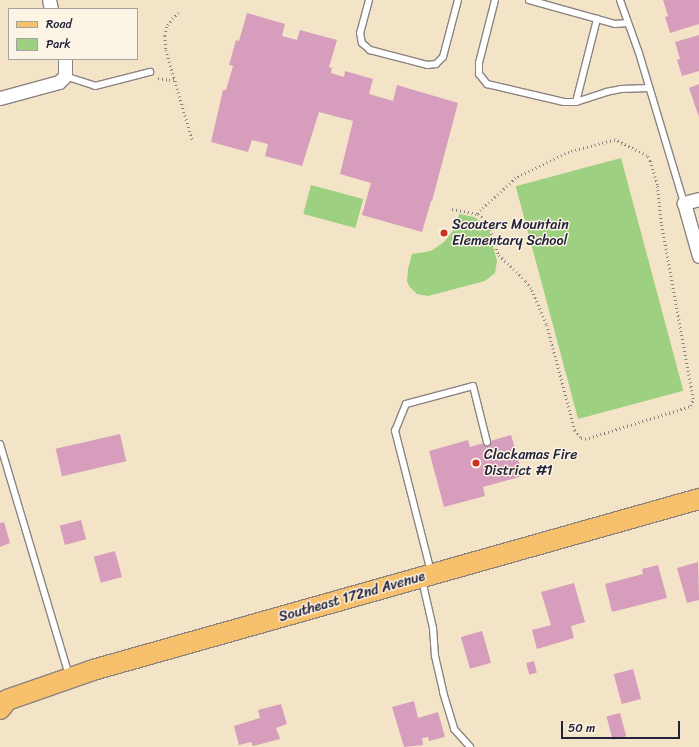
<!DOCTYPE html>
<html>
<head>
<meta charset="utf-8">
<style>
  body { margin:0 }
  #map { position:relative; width:699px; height:747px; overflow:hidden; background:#f4e4c7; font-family:Sriracha,sans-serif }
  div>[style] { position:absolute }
  .green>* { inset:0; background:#9dd080; transform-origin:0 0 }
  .building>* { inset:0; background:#d79dbd; transform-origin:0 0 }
  .path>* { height:2.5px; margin-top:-1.25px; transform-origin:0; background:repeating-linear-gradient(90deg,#8b8381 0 1px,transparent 0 4px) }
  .roads { filter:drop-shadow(1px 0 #8b8381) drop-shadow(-1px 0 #8b8381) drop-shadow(0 1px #8b8381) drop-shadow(0 -1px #8b8381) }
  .service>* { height:6px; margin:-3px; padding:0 3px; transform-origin:3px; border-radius:3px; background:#fff }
  .minor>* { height:13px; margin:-6.5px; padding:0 6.5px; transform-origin:6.5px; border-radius:6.5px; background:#fff }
  .primary>* { height:20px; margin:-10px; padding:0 10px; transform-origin:10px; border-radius:10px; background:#f7c06c }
  .dots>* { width:11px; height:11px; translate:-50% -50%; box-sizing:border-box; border:2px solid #fcf5e5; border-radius:50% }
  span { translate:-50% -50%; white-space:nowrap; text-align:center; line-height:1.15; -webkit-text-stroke:3px #fcf5e5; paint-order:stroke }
  .poi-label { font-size:14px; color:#22223b }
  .left { translate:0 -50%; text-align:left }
  .street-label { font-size:14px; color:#22223b }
  .legend { position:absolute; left:8px; top:8px; width:130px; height:52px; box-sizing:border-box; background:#fcf5e5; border:1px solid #a5a1a1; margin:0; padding:5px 7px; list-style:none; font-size:12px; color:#22223b }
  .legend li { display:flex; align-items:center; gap:8px; height:20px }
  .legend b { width:20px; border:1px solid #a5a1a1 }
  .scale { position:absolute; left:561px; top:721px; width:119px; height:18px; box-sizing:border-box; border:2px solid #22223b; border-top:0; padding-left:5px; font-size:12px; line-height:14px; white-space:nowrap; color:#22223b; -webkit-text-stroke:3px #fcf5e5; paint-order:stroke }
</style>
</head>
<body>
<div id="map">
  <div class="green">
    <i style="left:621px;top:158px;width:241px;height:109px;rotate:75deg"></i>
    <i style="left:311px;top:185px;width:54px;height:30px;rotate:15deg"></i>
    <i style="clip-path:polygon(459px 214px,474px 217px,488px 226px,497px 261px,495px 273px,485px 281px,428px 296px,417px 294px,409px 286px,407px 281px,408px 269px,412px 254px,431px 251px,444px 242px,455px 228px)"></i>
  </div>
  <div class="building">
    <i style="clip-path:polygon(663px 0,699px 0,699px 24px,670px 33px,665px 17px,668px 16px)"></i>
    <i style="clip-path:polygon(247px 13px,285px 24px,282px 36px,297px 40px,300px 30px,337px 40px,329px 67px,332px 68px,331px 73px,344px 77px,345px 71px,373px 79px,369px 94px,393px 101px,397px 85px,458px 103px,432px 201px,431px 201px,422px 232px,362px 215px,371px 183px,340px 174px,353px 121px,319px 112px,302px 166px,265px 156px,268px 144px,252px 140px,248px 152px,211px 142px,223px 90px,226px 90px,233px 66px,229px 65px,236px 40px,239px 41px)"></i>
    <i style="clip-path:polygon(699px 35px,699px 71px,682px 76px,677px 60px,680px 59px,675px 42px)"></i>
    <i style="clip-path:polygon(699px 84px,699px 117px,689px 88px)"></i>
    <i style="left:120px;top:434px;width:28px;height:66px;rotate:77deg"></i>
    <i style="clip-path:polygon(511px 435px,523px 476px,483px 487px,485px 496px,444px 507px,429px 451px,468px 440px,470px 447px)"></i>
    <i style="left:81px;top:520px;width:20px;height:22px;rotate:75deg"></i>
    <i style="clip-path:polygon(4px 522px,10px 543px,0 547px,0 523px)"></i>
    <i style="left:115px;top:551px;width:27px;height:22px;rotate:75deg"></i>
    <i style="clip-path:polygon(698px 562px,699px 600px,687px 603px,677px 568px)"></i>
    <i style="clip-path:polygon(658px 565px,667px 598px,612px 612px,605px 584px,643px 574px,642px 569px)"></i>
    <i style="clip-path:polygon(574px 583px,585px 622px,571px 626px,574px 638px,537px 649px,532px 630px,551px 625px,541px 592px)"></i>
    <i style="left:482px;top:631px;width:33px;height:22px;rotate:74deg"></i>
    <i style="left:534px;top:661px;width:12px;height:8px;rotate:76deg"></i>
    <i style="left:633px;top:669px;width:31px;height:20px;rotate:75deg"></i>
    <i style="clip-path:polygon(414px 701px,418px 718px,438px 712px,445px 737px,429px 741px,428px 737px,422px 738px,423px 745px,404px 747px,392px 707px)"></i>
    <i style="clip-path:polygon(281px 704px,287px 724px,276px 728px,280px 739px,253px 746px,251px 742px,239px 745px,234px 726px,260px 718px,258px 710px)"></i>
    <i style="left:620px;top:713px;width:24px;height:14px;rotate:75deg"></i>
  </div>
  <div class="path">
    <i style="left:179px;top:13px;width:8px;rotate:140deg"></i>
    <i style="left:173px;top:18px;width:11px;rotate:124deg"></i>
    <i style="left:167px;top:27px;width:9px;rotate:103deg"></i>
    <i style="left:165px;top:36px;width:14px;rotate:86deg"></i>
    <i style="left:166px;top:50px;width:96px;rotate:73.6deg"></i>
    <i style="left:158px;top:78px;width:11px;rotate:10deg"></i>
    <i style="left:169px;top:80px;width:6px;rotate:-18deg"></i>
    <i style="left:452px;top:209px;width:26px;rotate:11deg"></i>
    <i style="left:478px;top:214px;width:13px;rotate:39deg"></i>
    <i style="left:488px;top:222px;width:35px;rotate:72deg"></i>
    <i style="left:499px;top:255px;width:37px;rotate:44deg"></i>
    <i style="left:526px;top:281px;width:11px;rotate:56deg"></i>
    <i style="left:532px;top:290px;width:38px;rotate:67deg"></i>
    <i style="left:547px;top:325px;width:109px;rotate:75.1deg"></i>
    <i style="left:575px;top:430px;width:10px;rotate:53deg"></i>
    <i style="left:581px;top:438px;width:4px;rotate:14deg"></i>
    <i style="left:585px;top:439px;width:111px;rotate:-17.3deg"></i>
    <i style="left:691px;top:406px;width:7px;rotate:-74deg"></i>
    <i style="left:693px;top:399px;width:179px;rotate:-100.3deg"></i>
    <i style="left:661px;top:223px;width:38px;rotate:-96deg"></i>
    <i style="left:657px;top:185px;width:25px;rotate:-106deg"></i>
    <i style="left:650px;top:161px;width:6px;rotate:-121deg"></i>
    <i style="left:647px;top:156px;width:36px;rotate:-153deg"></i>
    <i style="left:615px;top:140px;width:48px;rotate:165.4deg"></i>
    <i style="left:569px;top:152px;width:59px;rotate:153.9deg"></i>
    <i style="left:516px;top:178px;width:47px;rotate:137.6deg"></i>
    <i style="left:481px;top:210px;width:5px;rotate:127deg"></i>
  </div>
  <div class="roads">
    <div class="service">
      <i style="left:369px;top:0;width:34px;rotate:105deg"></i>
      <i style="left:360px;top:33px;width:10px;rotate:79deg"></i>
      <i style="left:362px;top:43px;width:11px;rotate:41deg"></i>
      <i style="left:370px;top:50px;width:59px;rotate:14.7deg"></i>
      <i style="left:427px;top:65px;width:9px;rotate:-6deg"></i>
      <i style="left:436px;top:64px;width:10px;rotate:-45deg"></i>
      <i style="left:443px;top:57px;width:59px;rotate:-75.3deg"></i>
      <i style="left:495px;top:0;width:65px;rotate:104.3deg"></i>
      <i style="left:479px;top:63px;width:11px;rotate:90deg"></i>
      <i style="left:479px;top:74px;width:13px;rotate:51deg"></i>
      <i style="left:487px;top:84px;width:79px;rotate:13.2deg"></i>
      <i style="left:564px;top:102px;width:12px"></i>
      <i style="left:576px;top:102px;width:32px;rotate:-18deg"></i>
      <i style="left:606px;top:92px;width:15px;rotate:-11deg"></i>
      <i style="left:621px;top:89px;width:28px;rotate:-2deg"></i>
      <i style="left:529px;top:0;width:89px;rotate:15.6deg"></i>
      <i style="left:615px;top:24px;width:13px;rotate:-4deg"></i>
      <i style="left:620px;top:0;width:56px;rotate:70.3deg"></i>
      <i style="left:639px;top:53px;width:157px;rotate:73.3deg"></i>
      <i style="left:65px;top:76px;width:32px;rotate:18deg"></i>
      <i style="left:95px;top:86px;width:57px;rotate:-14.3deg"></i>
      <i style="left:576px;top:102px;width:86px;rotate:-75.8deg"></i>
      <i style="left:0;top:444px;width:242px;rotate:73.4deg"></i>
      <i style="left:431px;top:572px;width:146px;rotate:-104.3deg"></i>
      <i style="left:395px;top:431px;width:29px;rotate:-68deg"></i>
      <i style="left:406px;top:404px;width:69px;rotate:-15deg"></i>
      <i style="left:473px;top:386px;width:58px;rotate:76deg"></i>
      <i style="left:422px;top:580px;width:49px;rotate:77.1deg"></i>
      <i style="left:433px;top:628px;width:28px;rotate:86deg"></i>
      <i style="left:435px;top:656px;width:37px;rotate:77deg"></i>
      <i style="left:443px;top:692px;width:39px;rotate:73deg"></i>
      <i style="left:454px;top:729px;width:24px;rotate:48deg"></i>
    </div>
    <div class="minor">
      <i style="left:49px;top:0;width:9px;rotate:77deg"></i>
      <i style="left:0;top:98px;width:61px;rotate:-15.2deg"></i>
      <i style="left:59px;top:82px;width:8px;rotate:-45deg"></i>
      <i style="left:65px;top:76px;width:17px;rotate:-90deg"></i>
      <i style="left:699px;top:199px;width:16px;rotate:165deg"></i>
      <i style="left:684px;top:203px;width:55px;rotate:74.2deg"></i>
    </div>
    <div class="primary">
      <i style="left:0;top:709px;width:11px;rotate:-52deg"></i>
      <i style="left:7px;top:700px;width:91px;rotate:-19.2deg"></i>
      <i style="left:93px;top:670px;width:630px;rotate:-15.76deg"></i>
    </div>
  </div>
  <div class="dots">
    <i style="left:444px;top:233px;background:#c8321e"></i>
    <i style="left:476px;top:463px;background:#c8321e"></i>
  </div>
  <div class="poi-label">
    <span class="left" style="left:452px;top:233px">Scouters Mountain<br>Elementary School</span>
    <span class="left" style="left:484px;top:463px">Clackamas Fire<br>District #1</span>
  </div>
  <div class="street-label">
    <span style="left:352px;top:597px;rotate:-16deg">Southeast 172nd Avenue</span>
  </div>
  <ul class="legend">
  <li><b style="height:5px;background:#f7c06c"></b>Road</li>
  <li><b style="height:11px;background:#9dd080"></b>Park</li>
  </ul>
  <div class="scale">50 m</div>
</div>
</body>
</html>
